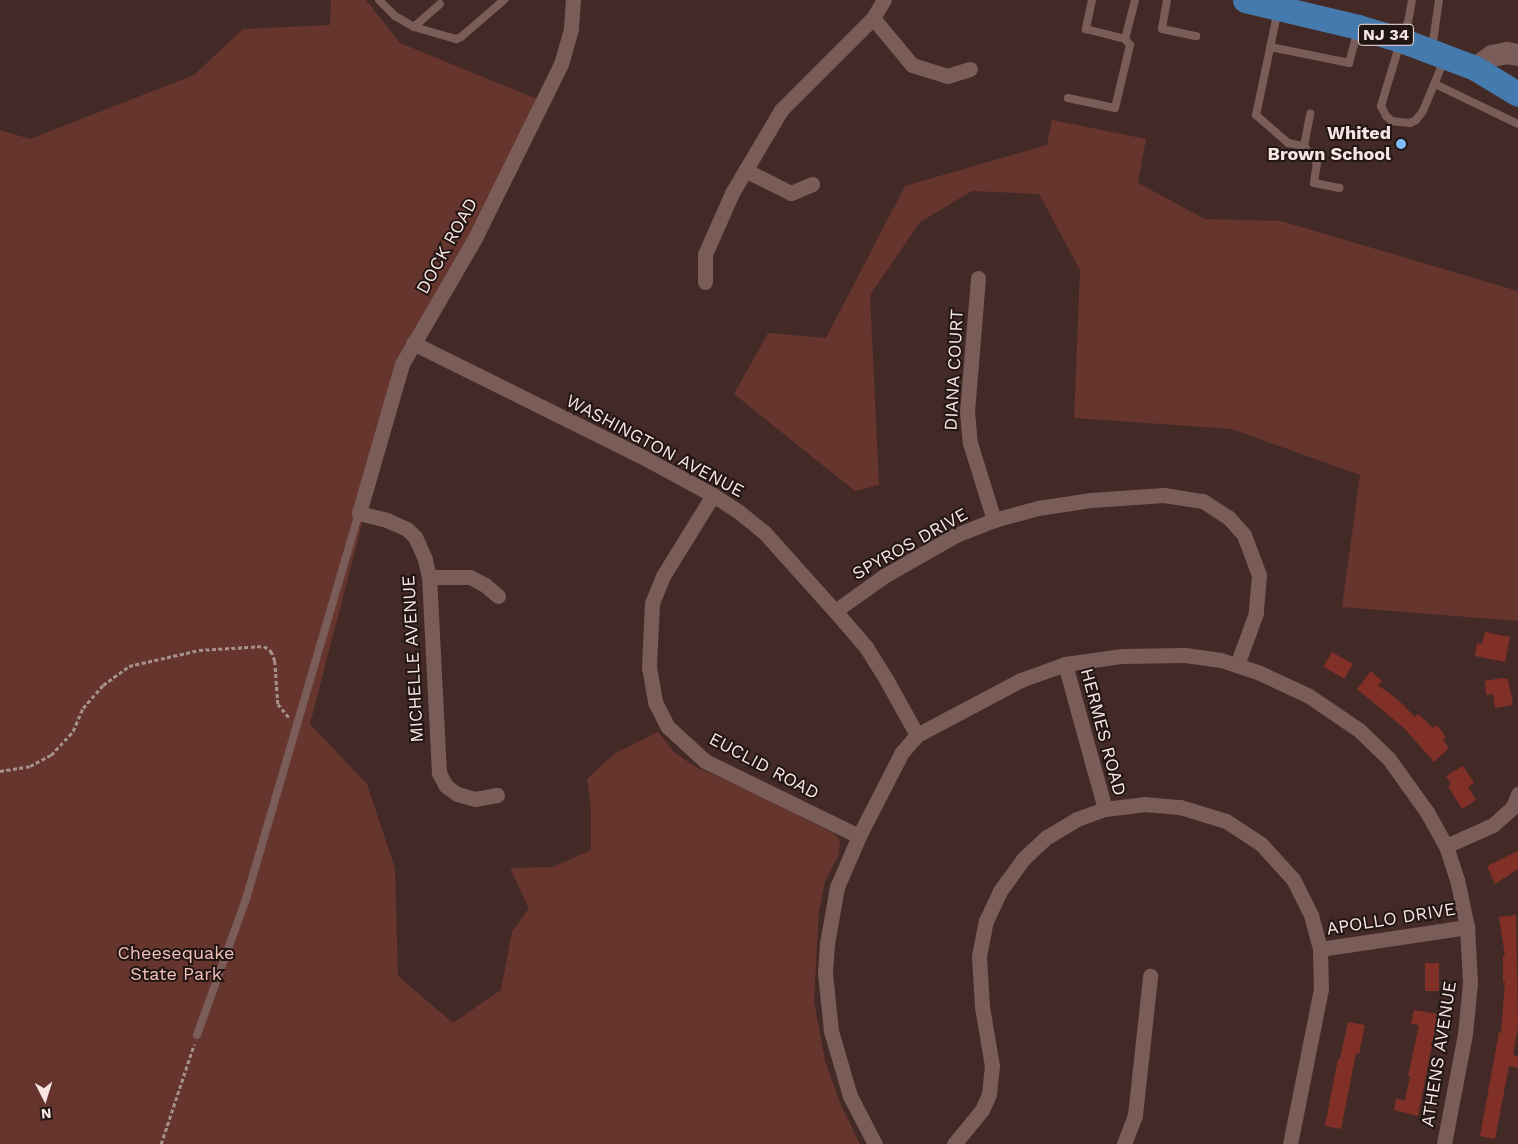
<!DOCTYPE html>
<html>
<head>
<meta charset="utf-8">
<style>
  body { margin:0 }
  #map { position:relative; width:1518px; height:1144px; overflow:hidden; background:#442a26; font-family:"Work Sans",sans-serif }
  div>[style] { position:absolute }
  .green>* { inset:0; background:#66352e }
  .building>* { inset:0; background:#813027; transform-origin:0 0 }
  .path>* { height:2.5px; margin-top:-1.25px; transform-origin:0; background:repeating-linear-gradient(90deg,#a6918d 0 4px,transparent 0 6.5px) }
  .lane>* { height:8px; margin:-4px; padding:0 4px; transform-origin:4px; border-radius:4px; background:#7a5d58 }
  .street>* { height:15px; margin:-7.5px; padding:0 7.5px; transform-origin:7.5px; border-radius:7.5px; background:#7a5d58 }
  .secondary>* { height:22px; margin:-11px; padding:0 11px; transform-origin:11px; border-radius:11px; background:#7a5d58 }
  .primary>* { height:25px; margin:-12.5px; padding:0 12.5px; transform-origin:12.5px; border-radius:12.5px; background:#457aae }
  .dots>* { width:14px; height:14px; translate:-50% -50%; box-sizing:border-box; border:2px solid #221615; border-radius:50% }
  span { translate:-50% -50%; white-space:nowrap; text-align:center; line-height:1.15; -webkit-text-stroke:4px #221615; paint-order:stroke }
  .shield-label span { padding:1px 4px; background:#221615; border:1px solid; border-radius:4px; -webkit-text-stroke-width:0 }
  .shield-label { font-size:16px; color:#f7e6e3; font-weight:700 }
  .poi-label { font-size:18px; color:#f7e6e3; font-weight:700 }
  .right { translate:-100% -50%; text-align:right }
  .street-label { font-size:18px; color:#f7e6e3 }
  .park-label { font-size:18px; color:#f2c2b9 }
  .north { position:absolute; left:20px; top:1074px; width:50px; height:50px; -webkit-text-stroke:4px #221615; paint-order:stroke; rotate:175deg; font-size:14px; font-weight:700; line-height:20px; text-align:center; color:#f7e6e3 }
  .north::after { content:''; display:block; margin:auto; width:18px; height:22px; background:#f7e6e3; clip-path:polygon(50% 0,100% 100%,50% 72%,0 100%) }
</style>
</head>
<body>
<div id="map">
  <div class="green">
    <i style="clip-path:polygon(331px 0,366px 0,400px 43px,542px 101px,399px 382px,310px 724px,367px 784px,395px 868px,398px 976px,453px 1023px,501px 990px,512px 932px,529px 908px,510px 868px,553px 867px,591px 850px,591px 807px,587px 779px,614px 754px,658px 732px,675px 753px,696px 767px,751px 791px,833px 833px,840px 840px,839px 854px,825px 882px,819px 910px,814px 1001px,825px 1061px,841px 1105px,860px 1144px,0 1144px,0 130px,30px 139px,194px 75px,243px 29px,330px 25px)"></i>
    <i style="clip-path:polygon(1052px 120px,1146px 139px,1138px 183px,1205px 219px,1281px 221px,1518px 291px,1518px 621px,1342px 607px,1360px 475px,1232px 429px,1074px 418px,1080px 270px,1039px 194px,972px 191px,920px 222px,870px 295px,879px 485px,855px 491px,734px 394px,768px 333px,826px 338px,905px 186px,1047px 145px)"></i>
  </div>
  <div class="building">
    <i style="clip-path:polygon(1485px 632px,1510px 637px,1505px 662px,1475px 656px,1477px 643px,1482px 644px)"></i>
    <i style="left:1332px;top:652px;width:24px;height:17px;rotate:30deg"></i>
    <i style="clip-path:polygon(1371px 671px,1382px 681px,1378px 685px,1398px 700px,1415px 717px,1418px 714px,1433px 728px,1437px 725px,1446px 737px,1443px 740px,1449px 748px,1434px 762px,1404px 728px,1357px 689px)"></i>
    <i style="clip-path:polygon(1502px 678px,1508px 679px,1513px 705px,1495px 708px,1493px 694px,1486px 695px,1485px 681px)"></i>
    <i style="clip-path:polygon(1463px 766px,1474px 783px,1468px 787px,1476px 800px,1462px 809px,1448px 786px,1451px 784px,1446px 776px)"></i>
    <i style="clip-path:polygon(1518px 851px,1518px 869px,1495px 884px,1487px 866px)"></i>
    <i style="clip-path:polygon(1516px 915px,1518px 1026px,1513px 1055px,1518px 1056px,1518px 1068px,1509px 1066px,1495px 1139px,1480px 1136px,1499px 1032px,1501px 1033px,1505px 982px,1503px 982px,1503px 956px,1505px 956px,1499px 917px)"></i>
    <i style="left:1425px;top:963px;width:14px;height:28px"></i>
    <i style="clip-path:polygon(1414px 1010px,1438px 1014px,1418px 1116px,1394px 1110px,1396px 1099px,1405px 1100px,1410px 1076px,1408px 1076px,1419px 1025px,1411px 1024px)"></i>
    <i style="clip-path:polygon(1348px 1022px,1365px 1025px,1359px 1054px,1356px 1053px,1341px 1129px,1325px 1126px,1338px 1059px,1340px 1059px)"></i>
  </div>
  <div class="path">
    <i style="left:0;top:771px;width:30px;rotate:-9deg"></i>
    <i style="left:30px;top:766px;width:24px;rotate:-28deg"></i>
    <i style="left:51px;top:755px;width:33px;rotate:-47deg"></i>
    <i style="left:73px;top:731px;width:25px;rotate:-67deg"></i>
    <i style="left:83px;top:708px;width:30px;rotate:-49deg"></i>
    <i style="left:103px;top:685px;width:32px;rotate:-36deg"></i>
    <i style="left:129px;top:666px;width:72px;rotate:-12.9deg"></i>
    <i style="left:199px;top:650px;width:65px;rotate:-3.5deg"></i>
    <i style="left:264px;top:646px;width:9px;rotate:36deg"></i>
    <i style="left:271px;top:651px;width:11px;rotate:68deg"></i>
    <i style="left:275px;top:661px;width:43px;rotate:86deg"></i>
    <i style="left:278px;top:704px;width:19px;rotate:51deg"></i>
    <i style="left:161px;top:1144px;width:105px;rotate:-71.7deg"></i>
  </div>
  <div class="lane">
    <i style="left:379px;top:0;width:23px;rotate:45deg"></i>
    <i style="left:395px;top:16px;width:22px;rotate:30deg"></i>
    <i style="left:1092px;top:0;width:30px;rotate:102deg"></i>
    <i style="left:1086px;top:29px;width:40px;rotate:14.4deg"></i>
    <i style="left:1125px;top:39px;width:40px;rotate:-75.6deg"></i>
    <i style="left:1167px;top:0;width:29px;rotate:100deg"></i>
    <i style="left:1162px;top:29px;width:35px;rotate:12deg"></i>
    <i style="left:1412px;top:0;width:22px;rotate:100deg"></i>
    <i style="left:1408px;top:22px;width:19px;rotate:111deg"></i>
    <i style="left:1401px;top:40px;width:69px;rotate:106.9deg"></i>
    <i style="left:1381px;top:106px;width:11px;rotate:63deg"></i>
    <i style="left:1386px;top:116px;width:8px;rotate:40deg"></i>
    <i style="left:1392px;top:121px;width:7px;rotate:8deg"></i>
    <i style="left:1399px;top:122px;width:11px;rotate:5deg"></i>
    <i style="left:1410px;top:123px;width:7px;rotate:-27deg"></i>
    <i style="left:1416px;top:120px;width:11px;rotate:-52deg"></i>
    <i style="left:1423px;top:111px;width:55px;rotate:-67.6deg"></i>
    <i style="left:440px;top:4px;width:35px;rotate:139deg"></i>
    <i style="left:414px;top:27px;width:44px;rotate:15.9deg"></i>
    <i style="left:456px;top:39px;width:5px;rotate:-22deg"></i>
    <i style="left:461px;top:37px;width:57px;rotate:-40.7deg"></i>
    <i style="left:1278px;top:10px;width:107px;rotate:101.8deg"></i>
    <i style="left:1256px;top:115px;width:43px;rotate:41.2deg"></i>
    <i style="left:1288px;top:143px;width:16px;rotate:11deg"></i>
    <i style="left:1304px;top:146px;width:33px;rotate:-79deg"></i>
    <i style="left:1270px;top:47px;width:81px;rotate:11.4deg"></i>
    <i style="left:1349px;top:63px;width:34px;rotate:-75deg"></i>
    <i style="left:1432px;top:49px;width:49px;rotate:-81.9deg"></i>
    <i style="left:1435px;top:84px;width:92px;rotate:25.7deg"></i>
    <i style="left:1068px;top:98px;width:48px;rotate:12deg"></i>
    <i style="left:1115px;top:108px;width:65px;rotate:-76.6deg"></i>
    <i style="left:1130px;top:45px;width:8px;rotate:-130deg"></i>
    <i style="left:1304px;top:146px;width:21px;rotate:53deg"></i>
    <i style="left:1317px;top:163px;width:20px;rotate:99deg"></i>
    <i style="left:1314px;top:183px;width:26px;rotate:11deg"></i>
    <i style="left:197px;top:1035px;width:145px;rotate:-70.2deg"></i>
    <i style="left:246px;top:899px;width:402px;rotate:-73.7deg"></i>
  </div>
  <div class="street">
    <i style="left:873px;top:18px;width:61px;rotate:50.3deg"></i>
    <i style="left:912px;top:65px;width:37px;rotate:17deg"></i>
    <i style="left:947px;top:76px;width:24px;rotate:-17deg"></i>
    <i style="left:745px;top:170px;width:51px;rotate:26.6deg"></i>
    <i style="left:791px;top:193px;width:23px;rotate:-23deg"></i>
    <i style="left:978px;top:278px;width:133px;rotate:94.7deg"></i>
    <i style="left:967px;top:411px;width:32px;rotate:85deg"></i>
    <i style="left:970px;top:443px;width:81px;rotate:72.7deg"></i>
    <i style="left:705px;top:282px;width:28px;rotate:-90deg"></i>
    <i style="left:705px;top:254px;width:67px;rotate:-66.1deg"></i>
    <i style="left:732px;top:193px;width:96px;rotate:-59.4deg"></i>
    <i style="left:781px;top:110px;width:130px;rotate:-45deg"></i>
    <i style="left:873px;top:18px;width:21px;rotate:-59deg"></i>
    <i style="left:413px;top:343px;width:252px;rotate:26.4deg"></i>
    <i style="left:639px;top:455px;width:84px;rotate:28.4deg"></i>
    <i style="left:713px;top:495px;width:31px;rotate:33deg"></i>
    <i style="left:739px;top:512px;width:32px;rotate:39deg"></i>
    <i style="left:764px;top:532px;width:106px;rotate:48.1deg"></i>
    <i style="left:835px;top:611px;width:48px;rotate:49.3deg"></i>
    <i style="left:866px;top:647px;width:40px;rotate:58deg"></i>
    <i style="left:887px;top:681px;width:62px;rotate:60.9deg"></i>
    <i style="left:917px;top:735px;width:23px;rotate:131deg"></i>
    <i style="left:902px;top:752px;width:94px;rotate:117.1deg"></i>
    <i style="left:859px;top:836px;width:56px;rotate:113.3deg"></i>
    <i style="left:837px;top:887px;width:58px;rotate:100deg"></i>
    <i style="left:827px;top:944px;width:29px;rotate:94deg"></i>
    <i style="left:825px;top:973px;width:58px;rotate:84.1deg"></i>
    <i style="left:831px;top:1031px;width:68px;rotate:73.7deg"></i>
    <i style="left:850px;top:1096px;width:54px;rotate:62.5deg"></i>
    <i style="left:713px;top:495px;width:95px;rotate:121.7deg"></i>
    <i style="left:663px;top:576px;width:29px;rotate:112deg"></i>
    <i style="left:652px;top:603px;width:64px;rotate:92.7deg"></i>
    <i style="left:649px;top:667px;width:36px;rotate:80deg"></i>
    <i style="left:655px;top:702px;width:28px;rotate:63deg"></i>
    <i style="left:668px;top:727px;width:50px;rotate:42.6deg"></i>
    <i style="left:705px;top:761px;width:171px;rotate:26deg"></i>
    <i style="left:429px;top:577px;width:41px"></i>
    <i style="left:470px;top:577px;width:17px;rotate:28deg"></i>
    <i style="left:485px;top:585px;width:17px;rotate:40deg"></i>
    <i style="left:835px;top:611px;width:60px;rotate:-35.5deg"></i>
    <i style="left:884px;top:576px;width:83px;rotate:-29.7deg"></i>
    <i style="left:956px;top:535px;width:41px;rotate:-21.5deg"></i>
    <i style="left:994px;top:520px;width:46px;rotate:-15.3deg"></i>
    <i style="left:1038px;top:508px;width:54px;rotate:-8.6deg"></i>
    <i style="left:1091px;top:500px;width:73px;rotate:-3.9deg"></i>
    <i style="left:1164px;top:495px;width:39px;rotate:9deg"></i>
    <i style="left:1203px;top:501px;width:30px;rotate:33deg"></i>
    <i style="left:1228px;top:517px;width:24px;rotate:48deg"></i>
    <i style="left:1244px;top:535px;width:43px;rotate:69.4deg"></i>
    <i style="left:1259px;top:575px;width:38px;rotate:95deg"></i>
    <i style="left:1256px;top:613px;width:55px;rotate:110.1deg"></i>
    <i style="left:1065px;top:664px;width:150px;rotate:74.6deg"></i>
    <i style="left:917px;top:735px;width:118px;rotate:-27.9deg"></i>
    <i style="left:1021px;top:680px;width:47px;rotate:-20deg"></i>
    <i style="left:1065px;top:664px;width:58px;rotate:-8deg"></i>
    <i style="left:1122px;top:656px;width:63px;rotate:-0.9deg"></i>
    <i style="left:1185px;top:655px;width:36px;rotate:8deg"></i>
    <i style="left:1221px;top:660px;width:41px;rotate:18.4deg"></i>
    <i style="left:1260px;top:673px;width:54px;rotate:25.1deg"></i>
    <i style="left:1309px;top:696px;width:60px;rotate:34.2deg"></i>
    <i style="left:1359px;top:730px;width:42px;rotate:44deg"></i>
    <i style="left:1389px;top:759px;width:65px;rotate:54.4deg"></i>
    <i style="left:1427px;top:812px;width:39px;rotate:61deg"></i>
    <i style="left:1446px;top:846px;width:35px;rotate:72deg"></i>
    <i style="left:1457px;top:879px;width:49px;rotate:78.2deg"></i>
    <i style="left:1467px;top:927px;width:56px;rotate:86.9deg"></i>
    <i style="left:1470px;top:983px;width:51px;rotate:95.6deg"></i>
    <i style="left:1465px;top:1034px;width:112px;rotate:100.8deg"></i>
    <i style="left:497px;top:795px;width:22px;rotate:170deg"></i>
    <i style="left:475px;top:799px;width:19px;rotate:-164deg"></i>
    <i style="left:457px;top:794px;width:14px;rotate:-144deg"></i>
    <i style="left:446px;top:786px;width:15px;rotate:-118deg"></i>
    <i style="left:439px;top:773px;width:196px;rotate:-92.9deg"></i>
    <i style="left:429px;top:577px;width:18px;rotate:-103deg"></i>
    <i style="left:425px;top:559px;width:24px;rotate:-114deg"></i>
    <i style="left:415px;top:537px;width:11px;rotate:-135deg"></i>
    <i style="left:407px;top:529px;width:22px;rotate:-156deg"></i>
    <i style="left:387px;top:520px;width:29px;rotate:-166deg"></i>
    <i style="left:359px;top:513px;width:155px;rotate:-73.9deg"></i>
    <i style="left:402px;top:364px;width:146px;rotate:-59.9deg"></i>
    <i style="left:475px;top:238px;width:194px;rotate:-63.7deg"></i>
    <i style="left:561px;top:64px;width:37px;rotate:-74deg"></i>
    <i style="left:571px;top:28px;width:28px;rotate:-86deg"></i>
    <i style="left:1446px;top:846px;width:51px;rotate:-24.1deg"></i>
    <i style="left:1493px;top:825px;width:27px;rotate:-42deg"></i>
    <i style="left:1513px;top:807px;width:14px;rotate:-69deg"></i>
    <i style="left:1320px;top:949px;width:149px;rotate:-8.5deg"></i>
    <i style="left:954px;top:1144px;width:44px;rotate:-50.5deg"></i>
    <i style="left:982px;top:1110px;width:17px;rotate:-66deg"></i>
    <i style="left:989px;top:1094px;width:28px;rotate:-84deg"></i>
    <i style="left:992px;top:1066px;width:60px;rotate:-99.6deg"></i>
    <i style="left:982px;top:1007px;width:51px;rotate:-93.4deg"></i>
    <i style="left:979px;top:956px;width:36px;rotate:-79deg"></i>
    <i style="left:986px;top:921px;width:33px;rotate:-65deg"></i>
    <i style="left:1000px;top:891px;width:39px;rotate:-54deg"></i>
    <i style="left:1023px;top:859px;width:33px;rotate:-43deg"></i>
    <i style="left:1047px;top:837px;width:35px;rotate:-31deg"></i>
    <i style="left:1077px;top:819px;width:30px;rotate:-20deg"></i>
    <i style="left:1105px;top:809px;width:39px;rotate:-7deg"></i>
    <i style="left:1144px;top:804px;width:36px;rotate:5deg"></i>
    <i style="left:1180px;top:807px;width:48px;rotate:16.9deg"></i>
    <i style="left:1226px;top:821px;width:42px;rotate:33.3deg"></i>
    <i style="left:1261px;top:844px;width:47px;rotate:47.6deg"></i>
    <i style="left:1293px;top:879px;width:40px;rotate:63.4deg"></i>
    <i style="left:1311px;top:915px;width:35px;rotate:75deg"></i>
    <i style="left:1320px;top:949px;width:40px;rotate:88.6deg"></i>
    <i style="left:1321px;top:989px;width:158px;rotate:101.3deg"></i>
    <i style="left:1124px;top:1144px;width:31px;rotate:-69deg"></i>
    <i style="left:1135px;top:1115px;width:140px;rotate:-83.8deg"></i>
  </div>
  <div class="secondary">
    <i style="left:1475px;top:68px;width:21px;rotate:-35deg"></i>
    <i style="left:1492px;top:56px;width:15px;rotate:-11deg"></i>
    <i style="left:1507px;top:53px;width:11px;rotate:10deg"></i>
  </div>
  <div class="primary">
    <i style="left:1245px;top:0;width:116px;rotate:13.4deg"></i>
    <i style="left:1358px;top:27px;width:45px;rotate:16.8deg"></i>
    <i style="left:1401px;top:40px;width:79px;rotate:20.7deg"></i>
    <i style="left:1475px;top:68px;width:50px;rotate:31.2deg"></i>
  </div>
  <div class="dots">
    <i style="left:1401px;top:144px;background:#80bdfa"></i>
  </div>
  <div class="shield-label">
    <span style="left:1386px;top:35px">NJ 34</span>
  </div>
  <div class="poi-label">
    <span class="right" style="left:1391px;top:144px">Whited<br>Brown School</span>
  </div>
  <div class="street-label">
    <span style="left:447px;top:246px;rotate:-61deg">DOCK ROAD</span>
    <span style="left:954px;top:370px;rotate:-87deg">DIANA COURT</span>
    <span style="left:655px;top:446px;rotate:28deg">WASHINGTON AVENUE</span>
    <span style="left:910px;top:544px;rotate:-29deg">SPYROS DRIVE</span>
    <span style="left:413px;top:659px;rotate:-93deg">MICHELLE AVENUE</span>
    <span style="left:1103px;top:732px;rotate:75deg">HERMES ROAD</span>
    <span style="left:764px;top:766px;rotate:28deg">EUCLID ROAD</span>
    <span style="left:1391px;top:919px;rotate:-9deg">APOLLO DRIVE</span>
    <span style="left:1439px;top:1054px;rotate:-81deg">ATHENS AVENUE</span>
  </div>
  <div class="park-label">
    <span style="left:176px;top:964px">Cheesequake<br>State Park</span>
  </div>
  <div class="north">N</div>
</div>
</body>
</html>
